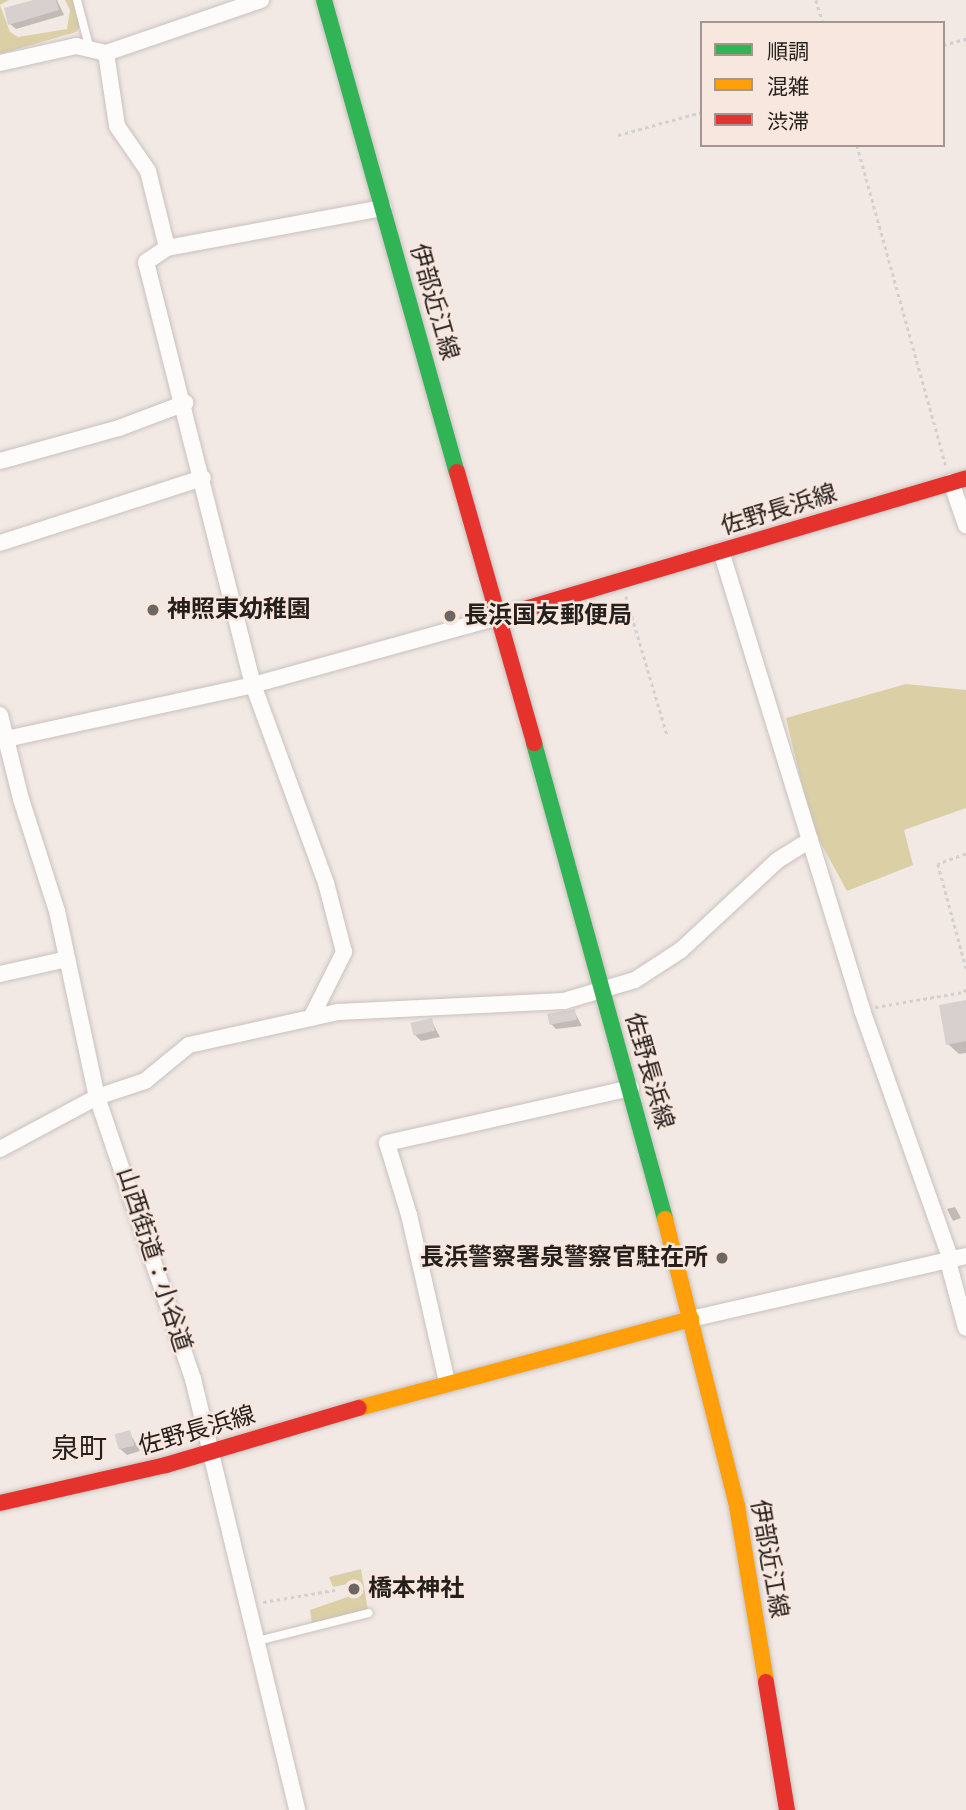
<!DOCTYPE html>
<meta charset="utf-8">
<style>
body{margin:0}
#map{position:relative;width:966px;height:1810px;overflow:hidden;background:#f2e9e5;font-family:"Work Sans","Noto Sans JP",sans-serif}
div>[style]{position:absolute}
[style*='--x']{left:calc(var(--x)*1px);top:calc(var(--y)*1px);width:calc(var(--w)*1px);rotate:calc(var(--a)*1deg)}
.forest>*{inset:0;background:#dbd0a5}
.shadow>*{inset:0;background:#0003}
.building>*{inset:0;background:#d8d0ce;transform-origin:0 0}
.path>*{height:2.5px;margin-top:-1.25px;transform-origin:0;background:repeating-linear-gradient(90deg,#d3d1d0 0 3.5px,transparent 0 7px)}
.roads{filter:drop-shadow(0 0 2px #c8c1be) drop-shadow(0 0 2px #c8c1be)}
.lane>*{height:8px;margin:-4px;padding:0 4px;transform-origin:4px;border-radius:4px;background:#fdfcfb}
.street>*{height:16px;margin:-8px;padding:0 8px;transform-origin:8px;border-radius:8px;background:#fdfcfb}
.fast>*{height:16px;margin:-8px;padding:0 8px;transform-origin:8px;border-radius:8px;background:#30b455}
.slow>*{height:16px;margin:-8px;padding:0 8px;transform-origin:8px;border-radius:8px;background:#ff9f0a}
.jam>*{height:16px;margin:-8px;padding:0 8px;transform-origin:8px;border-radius:8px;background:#e5322d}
.dots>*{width:19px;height:19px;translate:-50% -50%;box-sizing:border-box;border:4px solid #f8e7df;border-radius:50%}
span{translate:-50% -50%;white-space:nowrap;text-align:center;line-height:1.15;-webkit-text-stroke:5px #f8e7df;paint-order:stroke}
.street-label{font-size:24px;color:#26201d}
.poi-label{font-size:24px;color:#26201d;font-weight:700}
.left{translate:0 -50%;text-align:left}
.right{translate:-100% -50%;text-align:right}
.quarter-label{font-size:28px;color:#26201d}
.legend{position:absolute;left:700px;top:21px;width:245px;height:126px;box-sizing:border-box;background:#f8e7df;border:2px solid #a49791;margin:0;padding:9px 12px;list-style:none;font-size:21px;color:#26201d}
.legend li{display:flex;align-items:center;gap:14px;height:35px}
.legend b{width:35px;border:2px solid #a49791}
</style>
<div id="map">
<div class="forest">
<div style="clip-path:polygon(0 0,9px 0,0 5px,10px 32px,18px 37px,67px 29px,70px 10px,65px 0,75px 0,81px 25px,76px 32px,0 54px)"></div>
<div style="clip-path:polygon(906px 684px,966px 690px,966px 808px,904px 830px,913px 865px,847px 891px,812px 827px,786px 718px)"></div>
<div style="clip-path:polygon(361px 1569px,368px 1610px,312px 1624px,310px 1610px,359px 1593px,357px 1582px,333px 1587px,329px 1577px)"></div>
</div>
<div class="shadow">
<div style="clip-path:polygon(43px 0,57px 0,64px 15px,16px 29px,10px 24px)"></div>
<div style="clip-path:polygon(966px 1002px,966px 1053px,959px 1054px,948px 1044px)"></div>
<div style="clip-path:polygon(574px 1011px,582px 1026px,556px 1029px,550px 1023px)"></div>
<div style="clip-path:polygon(431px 1020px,440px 1037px,421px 1041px,415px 1035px)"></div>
<div style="clip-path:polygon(955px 1207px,961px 1218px,953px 1221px,947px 1209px)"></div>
<div style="clip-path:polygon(129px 1432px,140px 1451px,127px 1455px,120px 1449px)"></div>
</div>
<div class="building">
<div style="clip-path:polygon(33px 0,56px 0,59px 10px,8px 25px,4px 8px)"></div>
<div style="clip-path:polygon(966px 1000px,966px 1041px,946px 1045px,939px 1005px)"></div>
<div style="left:575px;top:1009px;width:11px;height:28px;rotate:80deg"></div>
<div style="left:432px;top:1018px;width:13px;height:22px;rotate:77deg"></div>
<div style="left:130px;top:1430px;width:16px;height:16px;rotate:75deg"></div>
</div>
<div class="path">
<div style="--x:816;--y:0;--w:24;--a:73"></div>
<div style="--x:943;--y:45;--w:24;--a:-15"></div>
<div style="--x:618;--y:135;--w:87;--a:-15.3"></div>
<div style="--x:857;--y:145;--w:332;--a:74.5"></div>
<div style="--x:626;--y:596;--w:144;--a:73.5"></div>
<div style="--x:966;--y:854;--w:30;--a:160"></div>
<div style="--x:938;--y:864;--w:108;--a:74.9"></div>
<div style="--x:875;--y:1007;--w:90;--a:-9.6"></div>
<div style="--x:964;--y:992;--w:4;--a:-63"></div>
<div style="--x:263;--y:1602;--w:73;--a:-9.5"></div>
</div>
<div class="roads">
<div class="lane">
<div style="--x:77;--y:0;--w:52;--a:75.4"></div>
<div style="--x:258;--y:1641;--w:114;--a:-14.2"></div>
</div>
<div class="street">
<div style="--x:106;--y:53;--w:74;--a:81.4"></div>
<div style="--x:117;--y:126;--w:55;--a:55.4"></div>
<div style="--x:148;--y:171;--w:79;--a:76.1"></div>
<div style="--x:0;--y:63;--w:78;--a:-12.6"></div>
<div style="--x:76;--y:46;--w:31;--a:13"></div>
<div style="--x:106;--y:53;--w:164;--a:-18.9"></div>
<div style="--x:0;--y:461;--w:123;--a:-15.5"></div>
<div style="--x:119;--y:428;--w:71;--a:-20.7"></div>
<div style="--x:951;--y:482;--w:46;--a:70.8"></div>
<div style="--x:0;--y:543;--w:213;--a:-17.8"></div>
<div style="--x:721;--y:551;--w:480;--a:72.9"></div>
<div style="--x:862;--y:1010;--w:265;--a:70.4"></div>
<div style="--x:0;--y:715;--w:87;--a:76"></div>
<div style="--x:21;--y:799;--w:118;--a:72.2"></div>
<div style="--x:57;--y:911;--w:190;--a:77.9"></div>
<div style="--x:97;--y:1097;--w:298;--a:71.2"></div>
<div style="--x:193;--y:1379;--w:443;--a:76.4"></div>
<div style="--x:6;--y:739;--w:253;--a:-12.3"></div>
<div style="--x:253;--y:685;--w:254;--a:-15.5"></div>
<div style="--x:0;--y:974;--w:69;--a:-12.6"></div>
<div style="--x:312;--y:1016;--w:72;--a:-63.4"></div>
<div style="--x:344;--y:952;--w:71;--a:-104.6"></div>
<div style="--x:326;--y:883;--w:211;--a:-110.2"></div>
<div style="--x:253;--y:685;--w:436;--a:-104.2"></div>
<div style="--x:146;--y:262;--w:25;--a:-34"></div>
<div style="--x:167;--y:248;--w:220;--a:-10.5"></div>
<div style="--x:0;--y:1149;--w:110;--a:-28.2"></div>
<div style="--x:97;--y:1097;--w:51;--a:-18.4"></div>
<div style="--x:145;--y:1081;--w:57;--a:-39.3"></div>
<div style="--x:189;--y:1045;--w:153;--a:-12.5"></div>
<div style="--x:338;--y:1012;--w:226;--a:-2.8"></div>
<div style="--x:564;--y:1001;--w:74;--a:-16.5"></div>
<div style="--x:635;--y:980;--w:55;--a:-33.1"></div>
<div style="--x:681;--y:950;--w:132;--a:-42.9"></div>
<div style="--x:778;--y:860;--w:38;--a:-32"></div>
<div style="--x:948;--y:1261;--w:69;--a:75"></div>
<div style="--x:691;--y:1319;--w:282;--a:-12.9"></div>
<div style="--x:447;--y:1382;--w:171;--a:-102.8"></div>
<div style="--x:409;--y:1215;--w:75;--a:-107"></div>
<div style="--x:387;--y:1143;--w:250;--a:-12.7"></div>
</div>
<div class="fast">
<div style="--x:324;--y:0;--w:490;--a:74.3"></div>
<div style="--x:534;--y:743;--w:494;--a:74.6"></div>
</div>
<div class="slow">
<div style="--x:665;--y:1219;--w:296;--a:75.9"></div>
<div style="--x:737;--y:1506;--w:178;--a:80.6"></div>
<div style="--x:359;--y:1408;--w:344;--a:-15"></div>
</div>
<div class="jam">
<div style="--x:457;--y:472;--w:282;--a:74.1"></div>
<div style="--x:498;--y:617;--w:488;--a:-16.5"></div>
<div style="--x:0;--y:1503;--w:170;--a:-12.9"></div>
<div style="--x:166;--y:1465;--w:201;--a:-16.5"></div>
<div style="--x:766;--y:1682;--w:130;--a:80.7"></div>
</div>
</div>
<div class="dots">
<div style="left:153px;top:610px;background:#6d6663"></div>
<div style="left:450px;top:616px;background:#6d6663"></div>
<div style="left:722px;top:1258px;background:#6d6663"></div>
<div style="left:354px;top:1589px;background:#6d6663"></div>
</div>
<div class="street-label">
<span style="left:434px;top:302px;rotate:74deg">伊部近江線</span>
<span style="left:779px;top:510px;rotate:-17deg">佐野長浜線</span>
<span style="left:649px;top:1071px;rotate:74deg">佐野長浜線</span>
<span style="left:154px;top:1260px;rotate:72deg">山西街道：小谷道</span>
<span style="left:197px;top:1431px;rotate:-16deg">佐野長浜線</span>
<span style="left:769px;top:1559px;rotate:80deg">伊部近江線</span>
</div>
<div class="poi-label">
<span class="left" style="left:167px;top:610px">神照東幼稚園</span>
<span class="left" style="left:464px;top:616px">長浜国友郵便局</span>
<span class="right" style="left:708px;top:1258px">長浜警察署泉警察官駐在所</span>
<span class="left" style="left:368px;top:1589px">橋本神社</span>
</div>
<div class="quarter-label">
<span style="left:79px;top:1449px">泉町</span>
</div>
<ul class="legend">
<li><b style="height:9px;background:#30b455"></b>順調</li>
<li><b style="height:9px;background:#ff9f0a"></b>混雑</li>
<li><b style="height:9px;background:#e5322d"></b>渋滞</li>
</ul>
</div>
